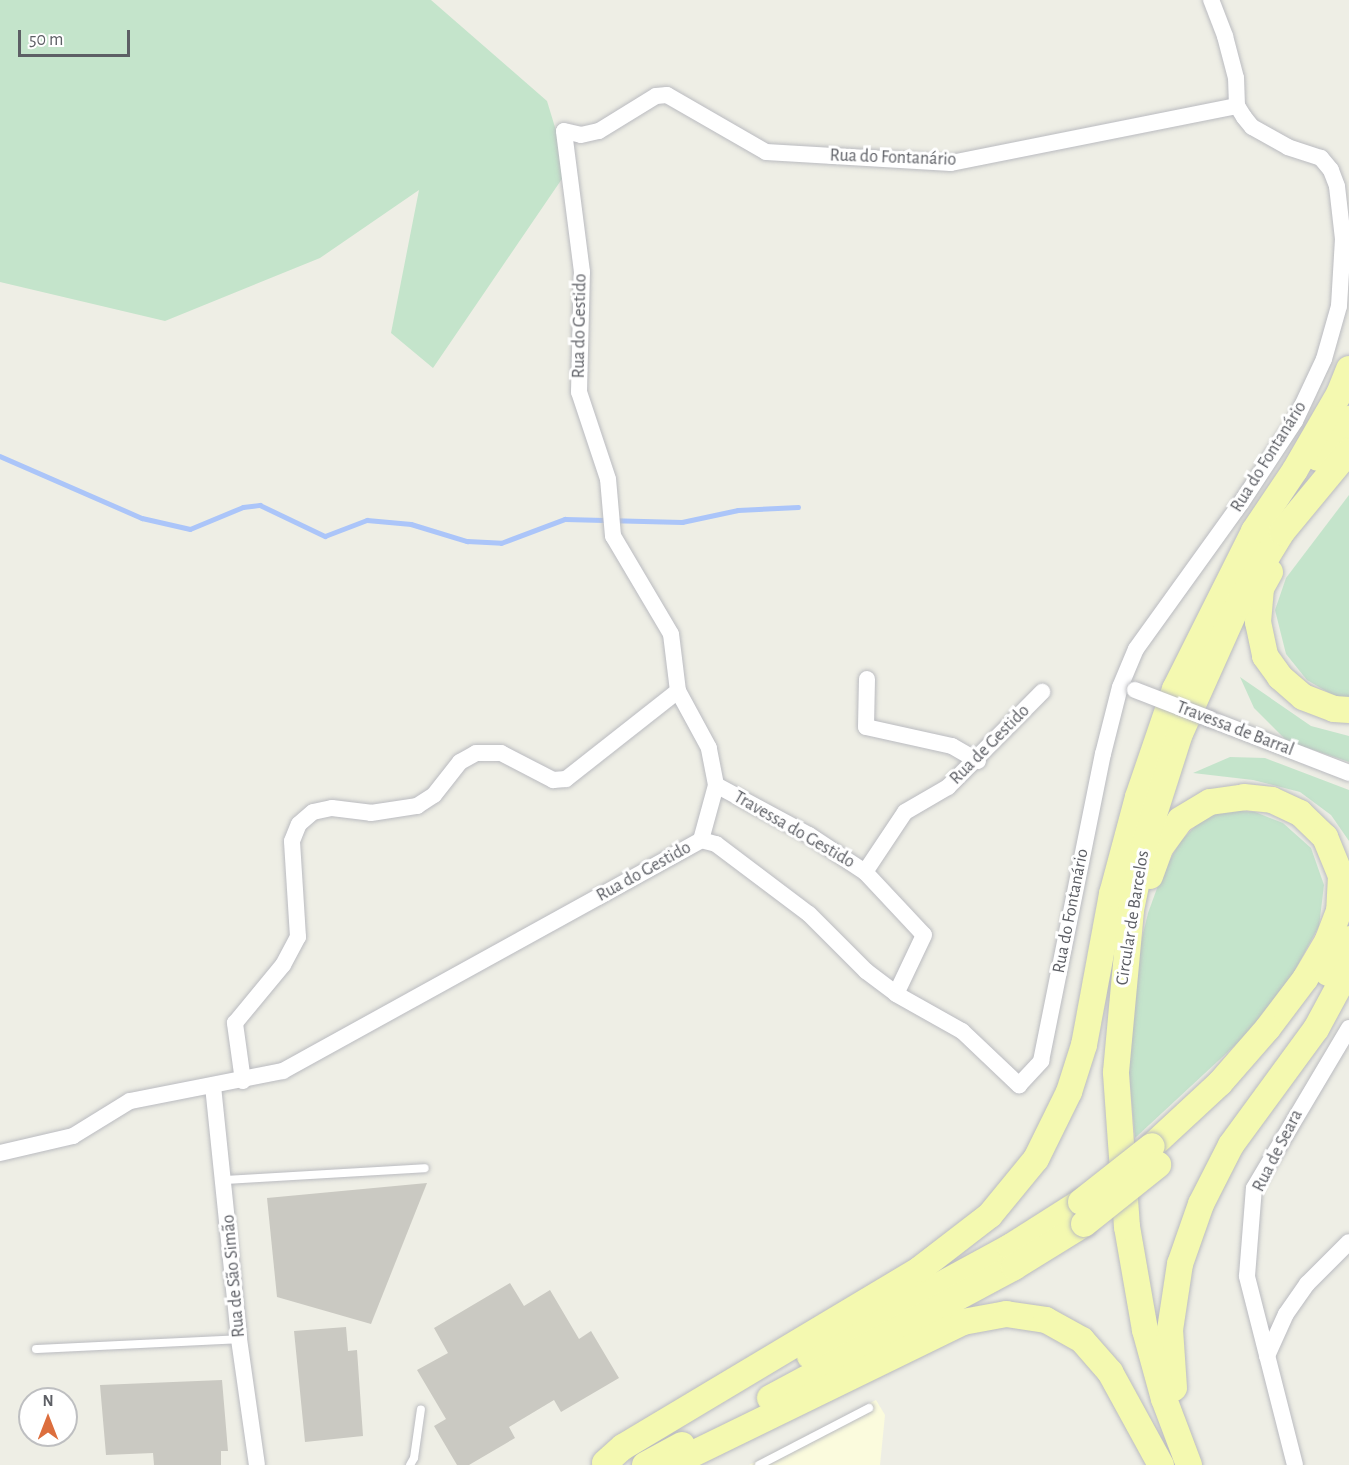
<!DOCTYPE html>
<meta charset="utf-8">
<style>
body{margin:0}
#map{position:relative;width:1349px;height:1465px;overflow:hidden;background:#eeeee5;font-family:"Alegreya Sans",sans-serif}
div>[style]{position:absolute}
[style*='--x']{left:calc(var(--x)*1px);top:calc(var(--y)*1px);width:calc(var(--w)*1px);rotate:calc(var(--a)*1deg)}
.commercial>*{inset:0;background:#fbfbdd}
.green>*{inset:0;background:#c4e4cb}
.stream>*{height:4.5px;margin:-2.25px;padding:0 2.25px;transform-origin:2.25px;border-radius:2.25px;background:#abc5f9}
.building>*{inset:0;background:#cac9c2}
.roads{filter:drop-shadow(0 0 2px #babbc0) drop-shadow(0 0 2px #babbc0)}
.service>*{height:8px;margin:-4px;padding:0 4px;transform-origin:4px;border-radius:4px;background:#fff}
.minor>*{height:16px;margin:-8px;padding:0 8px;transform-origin:8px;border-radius:8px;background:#fff}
.primary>*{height:26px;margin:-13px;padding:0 13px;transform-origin:13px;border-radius:13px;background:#f4f9b0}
.bridges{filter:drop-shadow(0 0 2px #babbc0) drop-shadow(0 0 2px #babbc0)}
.minor-bridge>*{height:16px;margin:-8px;padding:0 8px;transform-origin:8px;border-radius:8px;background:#fff}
.primary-bridge>*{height:26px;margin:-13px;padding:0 13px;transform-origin:13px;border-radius:13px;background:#f4f9b0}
span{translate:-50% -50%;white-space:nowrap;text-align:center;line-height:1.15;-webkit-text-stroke:6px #fff;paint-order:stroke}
.street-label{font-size:18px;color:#5d5f65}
.north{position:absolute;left:18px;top:1387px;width:60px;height:60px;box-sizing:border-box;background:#fff;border:2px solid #bebfc1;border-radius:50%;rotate:0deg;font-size:16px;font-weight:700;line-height:24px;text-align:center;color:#5d5f65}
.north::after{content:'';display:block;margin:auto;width:21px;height:27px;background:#dc6e3d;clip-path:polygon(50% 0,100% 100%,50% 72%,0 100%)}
.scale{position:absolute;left:18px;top:30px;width:112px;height:27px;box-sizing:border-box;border:3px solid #5d5f65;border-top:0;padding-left:8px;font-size:18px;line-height:21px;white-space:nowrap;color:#5d5f65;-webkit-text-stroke:4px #fff;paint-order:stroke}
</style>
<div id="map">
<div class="commercial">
<div style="clip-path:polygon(876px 1400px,885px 1415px,880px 1465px,749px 1465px)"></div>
</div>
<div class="green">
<div style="clip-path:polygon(0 0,431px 0,547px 101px,568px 170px,433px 368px,391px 333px,419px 190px,320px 258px,165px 321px,0 282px)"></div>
<div style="clip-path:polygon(1349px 495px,1349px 698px,1336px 697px,1307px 680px,1286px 654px,1275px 610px,1286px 578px)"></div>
<div style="clip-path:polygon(1240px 677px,1311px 726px,1349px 736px,1349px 762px,1287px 741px,1254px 708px)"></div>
<div style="clip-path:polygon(1230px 757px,1265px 758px,1349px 790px,1349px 841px,1331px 815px,1300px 792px,1253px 780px,1193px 773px)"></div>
<div style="clip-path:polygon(1226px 810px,1255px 812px,1283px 823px,1311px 848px,1324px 885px,1319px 926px,1293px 974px,1245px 1036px,1135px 1138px,1127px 1052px,1137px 959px,1148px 913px,1163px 872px,1180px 842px,1203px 818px)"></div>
</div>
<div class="stream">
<div style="--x:0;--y:456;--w:155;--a:23.6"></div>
<div style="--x:142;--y:518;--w:49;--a:12.9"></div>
<div style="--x:190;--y:529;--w:57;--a:-22.5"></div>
<div style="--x:243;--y:507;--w:17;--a:-7"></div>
<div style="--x:260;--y:505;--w:72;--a:25.5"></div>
<div style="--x:325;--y:536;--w:45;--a:-20.9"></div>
<div style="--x:367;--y:520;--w:44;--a:5.2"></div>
<div style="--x:411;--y:524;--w:59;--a:16.9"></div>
<div style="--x:467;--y:541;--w:34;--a:3"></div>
<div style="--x:501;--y:543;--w:68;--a:-20.6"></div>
<div style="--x:565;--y:519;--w:117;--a:1.5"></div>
<div style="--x:682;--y:522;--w:57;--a:-12.1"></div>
<div style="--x:738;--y:510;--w:60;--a:-2.9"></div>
</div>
<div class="building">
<div style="clip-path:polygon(427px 1183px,371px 1324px,277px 1297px,267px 1198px)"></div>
<div style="clip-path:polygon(510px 1283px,524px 1306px,550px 1290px,579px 1339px,591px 1331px,619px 1378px,561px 1412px,554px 1400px,509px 1427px,515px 1438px,469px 1465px,457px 1465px,434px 1426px,446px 1419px,417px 1370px,448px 1353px,434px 1328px)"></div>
<div style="clip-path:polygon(346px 1327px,348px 1351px,357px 1350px,363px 1436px,305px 1442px,294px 1331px)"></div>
<div style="clip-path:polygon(222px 1380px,228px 1451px,221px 1451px,221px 1465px,154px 1465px,153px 1453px,106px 1455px,100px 1385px)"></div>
</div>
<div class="roads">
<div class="service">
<div style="--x:225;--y:1180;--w:200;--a:-3.4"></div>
<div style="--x:36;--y:1349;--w:203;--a:-2.8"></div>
<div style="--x:410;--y:1465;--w:8;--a:-60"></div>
<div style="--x:414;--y:1458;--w:49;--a:-81.9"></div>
<div style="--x:759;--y:1465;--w:124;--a:-27.4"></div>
</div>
<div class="minor">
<div style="--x:867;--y:679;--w:48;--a:91.2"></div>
<div style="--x:866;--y:727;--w:88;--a:12.5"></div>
<div style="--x:952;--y:746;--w:30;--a:30"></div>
<div style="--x:1210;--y:719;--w:149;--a:21.2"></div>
<div style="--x:716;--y:785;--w:106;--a:28.3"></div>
<div style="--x:809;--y:835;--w:67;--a:33.5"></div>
<div style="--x:865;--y:872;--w:86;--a:46.9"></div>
<div style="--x:924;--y:935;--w:65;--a:115.4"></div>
<div style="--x:701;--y:840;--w:16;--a:15"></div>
<div style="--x:716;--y:844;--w:116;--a:37"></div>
<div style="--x:809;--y:914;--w:81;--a:45"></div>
<div style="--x:866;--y:971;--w:38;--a:37"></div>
<div style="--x:896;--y:994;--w:76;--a:29.3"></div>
<div style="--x:962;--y:1031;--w:79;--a:43.5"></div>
<div style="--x:1019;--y:1085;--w:33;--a:-47"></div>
<div style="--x:1041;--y:1061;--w:313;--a:-78.6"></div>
<div style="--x:1103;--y:754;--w:69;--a:-75.8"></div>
<div style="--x:1120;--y:687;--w:41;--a:-67.2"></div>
<div style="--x:1136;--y:649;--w:180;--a:-54.3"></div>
<div style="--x:1241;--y:503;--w:98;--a:-56.6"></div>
<div style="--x:1295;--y:421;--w:68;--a:-64.9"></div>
<div style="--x:1324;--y:359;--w:55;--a:-74.2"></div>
<div style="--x:1339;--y:306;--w:67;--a:-86.6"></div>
<div style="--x:1343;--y:239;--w:53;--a:-96.5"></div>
<div style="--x:1337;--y:186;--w:17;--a:-111"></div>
<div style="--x:1331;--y:170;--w:16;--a:-130"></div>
<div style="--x:1321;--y:158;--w:35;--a:-162"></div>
<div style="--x:1288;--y:147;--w:41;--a:-150.9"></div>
<div style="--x:1252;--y:127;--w:13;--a:-129"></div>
<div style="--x:1244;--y:117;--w:13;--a:-122"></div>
<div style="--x:1237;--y:106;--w:28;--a:-92"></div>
<div style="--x:1236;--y:78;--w:43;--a:-104.7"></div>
<div style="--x:1225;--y:36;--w:39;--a:-111"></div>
<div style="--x:865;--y:872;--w:72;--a:-56.3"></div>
<div style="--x:905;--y:812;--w:50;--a:-30.2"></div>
<div style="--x:948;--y:787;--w:134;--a:-45.3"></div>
<div style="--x:243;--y:1081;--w:59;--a:-97.9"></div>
<div style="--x:235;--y:1023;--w:75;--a:-50.4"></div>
<div style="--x:283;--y:965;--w:32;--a:-62"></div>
<div style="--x:298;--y:937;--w:96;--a:-93.6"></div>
<div style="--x:292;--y:841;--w:18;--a:-68"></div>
<div style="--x:299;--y:824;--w:18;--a:-41"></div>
<div style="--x:313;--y:812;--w:19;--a:-12"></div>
<div style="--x:332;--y:808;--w:39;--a:7"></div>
<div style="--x:371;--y:813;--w:47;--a:-8.7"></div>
<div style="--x:417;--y:806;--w:20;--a:-33"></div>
<div style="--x:434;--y:795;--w:42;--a:-51.8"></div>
<div style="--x:460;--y:762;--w:18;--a:-29"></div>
<div style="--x:476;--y:753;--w:25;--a:0"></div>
<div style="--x:501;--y:753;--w:59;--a:27.4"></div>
<div style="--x:553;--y:780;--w:13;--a:-4"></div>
<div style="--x:566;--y:779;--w:142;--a:-38.2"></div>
<div style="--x:213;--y:1086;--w:254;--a:84.1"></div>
<div style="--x:239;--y:1339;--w:127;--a:81.9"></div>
<div style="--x:0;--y:1153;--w:75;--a:-13.1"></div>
<div style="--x:73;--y:1136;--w:67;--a:-31.6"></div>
<div style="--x:130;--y:1101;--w:156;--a:-11.1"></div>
<div style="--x:283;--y:1071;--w:478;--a:-28.9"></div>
<div style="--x:701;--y:840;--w:57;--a:-74.7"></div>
<div style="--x:716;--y:785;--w:38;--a:-101"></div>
<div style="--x:709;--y:748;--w:65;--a:-118.5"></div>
<div style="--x:678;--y:691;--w:57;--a:-97"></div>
<div style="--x:671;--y:634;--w:114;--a:-120.6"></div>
<div style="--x:613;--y:536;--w:57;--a:-95"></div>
<div style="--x:608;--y:479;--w:92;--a:-108.4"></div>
<div style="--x:579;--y:392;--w:120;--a:-88.6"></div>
<div style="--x:582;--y:272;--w:142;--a:-97.3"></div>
<div style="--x:564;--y:131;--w:17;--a:13"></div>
<div style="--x:581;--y:135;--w:18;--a:-13"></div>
<div style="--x:599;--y:131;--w:67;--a:-31.6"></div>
<div style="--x:656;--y:96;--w:11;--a:-5"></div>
<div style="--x:667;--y:95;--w:114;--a:29.9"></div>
<div style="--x:766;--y:152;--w:185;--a:3.4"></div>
<div style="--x:951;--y:163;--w:292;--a:-11.3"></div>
<div style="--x:1267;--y:1356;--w:46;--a:-65.7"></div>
<div style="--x:1286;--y:1314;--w:37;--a:-55"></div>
<div style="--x:1307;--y:1284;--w:59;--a:-45"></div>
<div style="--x:1295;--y:1465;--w:195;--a:-104.3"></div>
<div style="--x:1247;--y:1276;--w:88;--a:-85.5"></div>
<div style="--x:1254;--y:1188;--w:186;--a:-59.3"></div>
</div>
<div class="primary">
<div style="--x:1318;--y:458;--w:50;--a:-51.5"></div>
<div style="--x:1270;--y:572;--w:18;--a:119"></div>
<div style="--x:1261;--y:588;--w:34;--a:95"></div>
<div style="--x:1258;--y:622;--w:35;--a:78"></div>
<div style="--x:1265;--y:656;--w:26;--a:54"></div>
<div style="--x:1280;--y:677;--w:30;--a:41"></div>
<div style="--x:1303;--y:697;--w:33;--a:21"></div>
<div style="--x:1334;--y:709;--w:15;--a:4"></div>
<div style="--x:1150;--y:876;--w:30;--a:-70"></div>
<div style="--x:1160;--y:848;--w:34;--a:-54"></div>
<div style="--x:1180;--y:820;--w:35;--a:-31"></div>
<div style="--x:1210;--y:802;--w:34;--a:-8"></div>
<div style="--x:1244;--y:797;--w:28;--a:6"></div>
<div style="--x:1272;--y:800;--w:31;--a:25"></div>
<div style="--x:1300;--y:813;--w:35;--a:44"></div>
<div style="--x:1325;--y:837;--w:42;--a:67.7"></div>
<div style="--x:1341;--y:876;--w:35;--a:93"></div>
<div style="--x:1339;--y:911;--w:31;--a:111"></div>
<div style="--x:1328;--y:940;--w:45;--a:120.5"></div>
<div style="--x:1305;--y:979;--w:61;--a:127.1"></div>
<div style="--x:1268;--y:1028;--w:73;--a:131.1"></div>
<div style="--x:1220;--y:1083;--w:93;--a:137.2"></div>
<div style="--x:1328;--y:973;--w:40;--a:-58"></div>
<div style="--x:810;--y:1356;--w:228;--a:-28.6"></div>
<div style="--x:1010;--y:1247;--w:84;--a:-32.4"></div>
<div style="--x:1174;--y:1388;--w:58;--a:-93.9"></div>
<div style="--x:1170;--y:1330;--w:67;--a:-81.4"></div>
<div style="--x:1180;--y:1264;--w:64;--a:-70.7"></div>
<div style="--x:1201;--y:1204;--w:66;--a:-63"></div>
<div style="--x:1231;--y:1145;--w:144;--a:-53.8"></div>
<div style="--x:1316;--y:1029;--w:69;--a:-61.6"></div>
<div style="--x:770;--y:1398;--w:277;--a:-28.2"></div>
<div style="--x:1014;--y:1267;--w:82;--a:-31.6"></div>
<div style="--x:605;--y:1463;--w:24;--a:-42"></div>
<div style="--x:623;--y:1447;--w:346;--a:-30.9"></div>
<div style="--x:920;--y:1269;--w:88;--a:-37.6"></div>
<div style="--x:990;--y:1215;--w:72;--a:-50.6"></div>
<div style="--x:1036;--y:1159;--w:75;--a:-63.8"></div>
<div style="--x:1069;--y:1092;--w:49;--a:-72.3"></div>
<div style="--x:1084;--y:1045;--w:154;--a:-79.5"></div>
<div style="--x:1112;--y:894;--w:100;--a:-75"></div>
<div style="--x:1138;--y:797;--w:114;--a:-71.1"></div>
<div style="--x:1175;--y:689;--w:177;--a:-63.4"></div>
<div style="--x:1254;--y:531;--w:73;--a:-56.1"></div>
<div style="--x:1295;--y:470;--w:88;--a:-59.9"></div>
<div style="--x:1339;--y:394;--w:27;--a:-68"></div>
<div style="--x:645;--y:1465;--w:42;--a:-28.4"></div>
<div style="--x:670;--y:1465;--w:326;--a:-26"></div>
<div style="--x:963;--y:1322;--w:44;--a:-10.5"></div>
<div style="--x:1006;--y:1314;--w:40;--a:8.5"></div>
<div style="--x:1046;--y:1320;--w:41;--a:29.1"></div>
<div style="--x:1082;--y:1340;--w:43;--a:48.8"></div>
<div style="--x:1110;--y:1372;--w:106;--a:61.3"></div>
<div style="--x:1189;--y:1465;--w:71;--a:-110.7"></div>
<div style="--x:1164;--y:1399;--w:72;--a:-105.4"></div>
<div style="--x:1145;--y:1330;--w:105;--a:-99.9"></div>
<div style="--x:1127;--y:1227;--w:155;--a:-94.1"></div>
<div style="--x:1116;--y:1072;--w:163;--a:-84.7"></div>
<div style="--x:1131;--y:910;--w:65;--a:-78.5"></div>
<div style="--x:1144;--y:846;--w:115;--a:-72.3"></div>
<div style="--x:1179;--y:736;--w:145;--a:-65.9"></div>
<div style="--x:1238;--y:604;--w:84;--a:-58.6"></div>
<div style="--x:1282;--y:532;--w:105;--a:-50.4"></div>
</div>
</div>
<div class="bridges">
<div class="minor-bridge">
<div style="--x:1135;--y:690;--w:80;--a:21.1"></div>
</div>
<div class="primary-bridge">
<div style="--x:1081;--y:1202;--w:90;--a:-38.3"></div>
<div style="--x:1084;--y:1224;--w:95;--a:-38.6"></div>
</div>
</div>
<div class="street-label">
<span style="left:893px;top:158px;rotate:2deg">Rua do Fontanário</span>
<span style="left:580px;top:326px;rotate:-89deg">Rua do Gestido</span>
<span style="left:1269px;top:457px;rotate:-58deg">Rua do Fontanário</span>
<span style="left:1235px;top:729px;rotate:21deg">Travessa de Barral</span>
<span style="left:990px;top:745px;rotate:-45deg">Rua de Gestido</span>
<span style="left:794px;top:830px;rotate:30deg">Travessa do Gestido</span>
<span style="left:644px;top:872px;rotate:-29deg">Rua do Gestido</span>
<span style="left:1071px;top:911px;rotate:-79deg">Rua do Fontanário</span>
<span style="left:1133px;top:918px;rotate:-81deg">Circular de Barcelos</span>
<span style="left:1278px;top:1151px;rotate:-63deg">Rua de Seara</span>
<span style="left:234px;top:1276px;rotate:-95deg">Rua de São Simão</span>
</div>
<div class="north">N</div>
<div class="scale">50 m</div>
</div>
